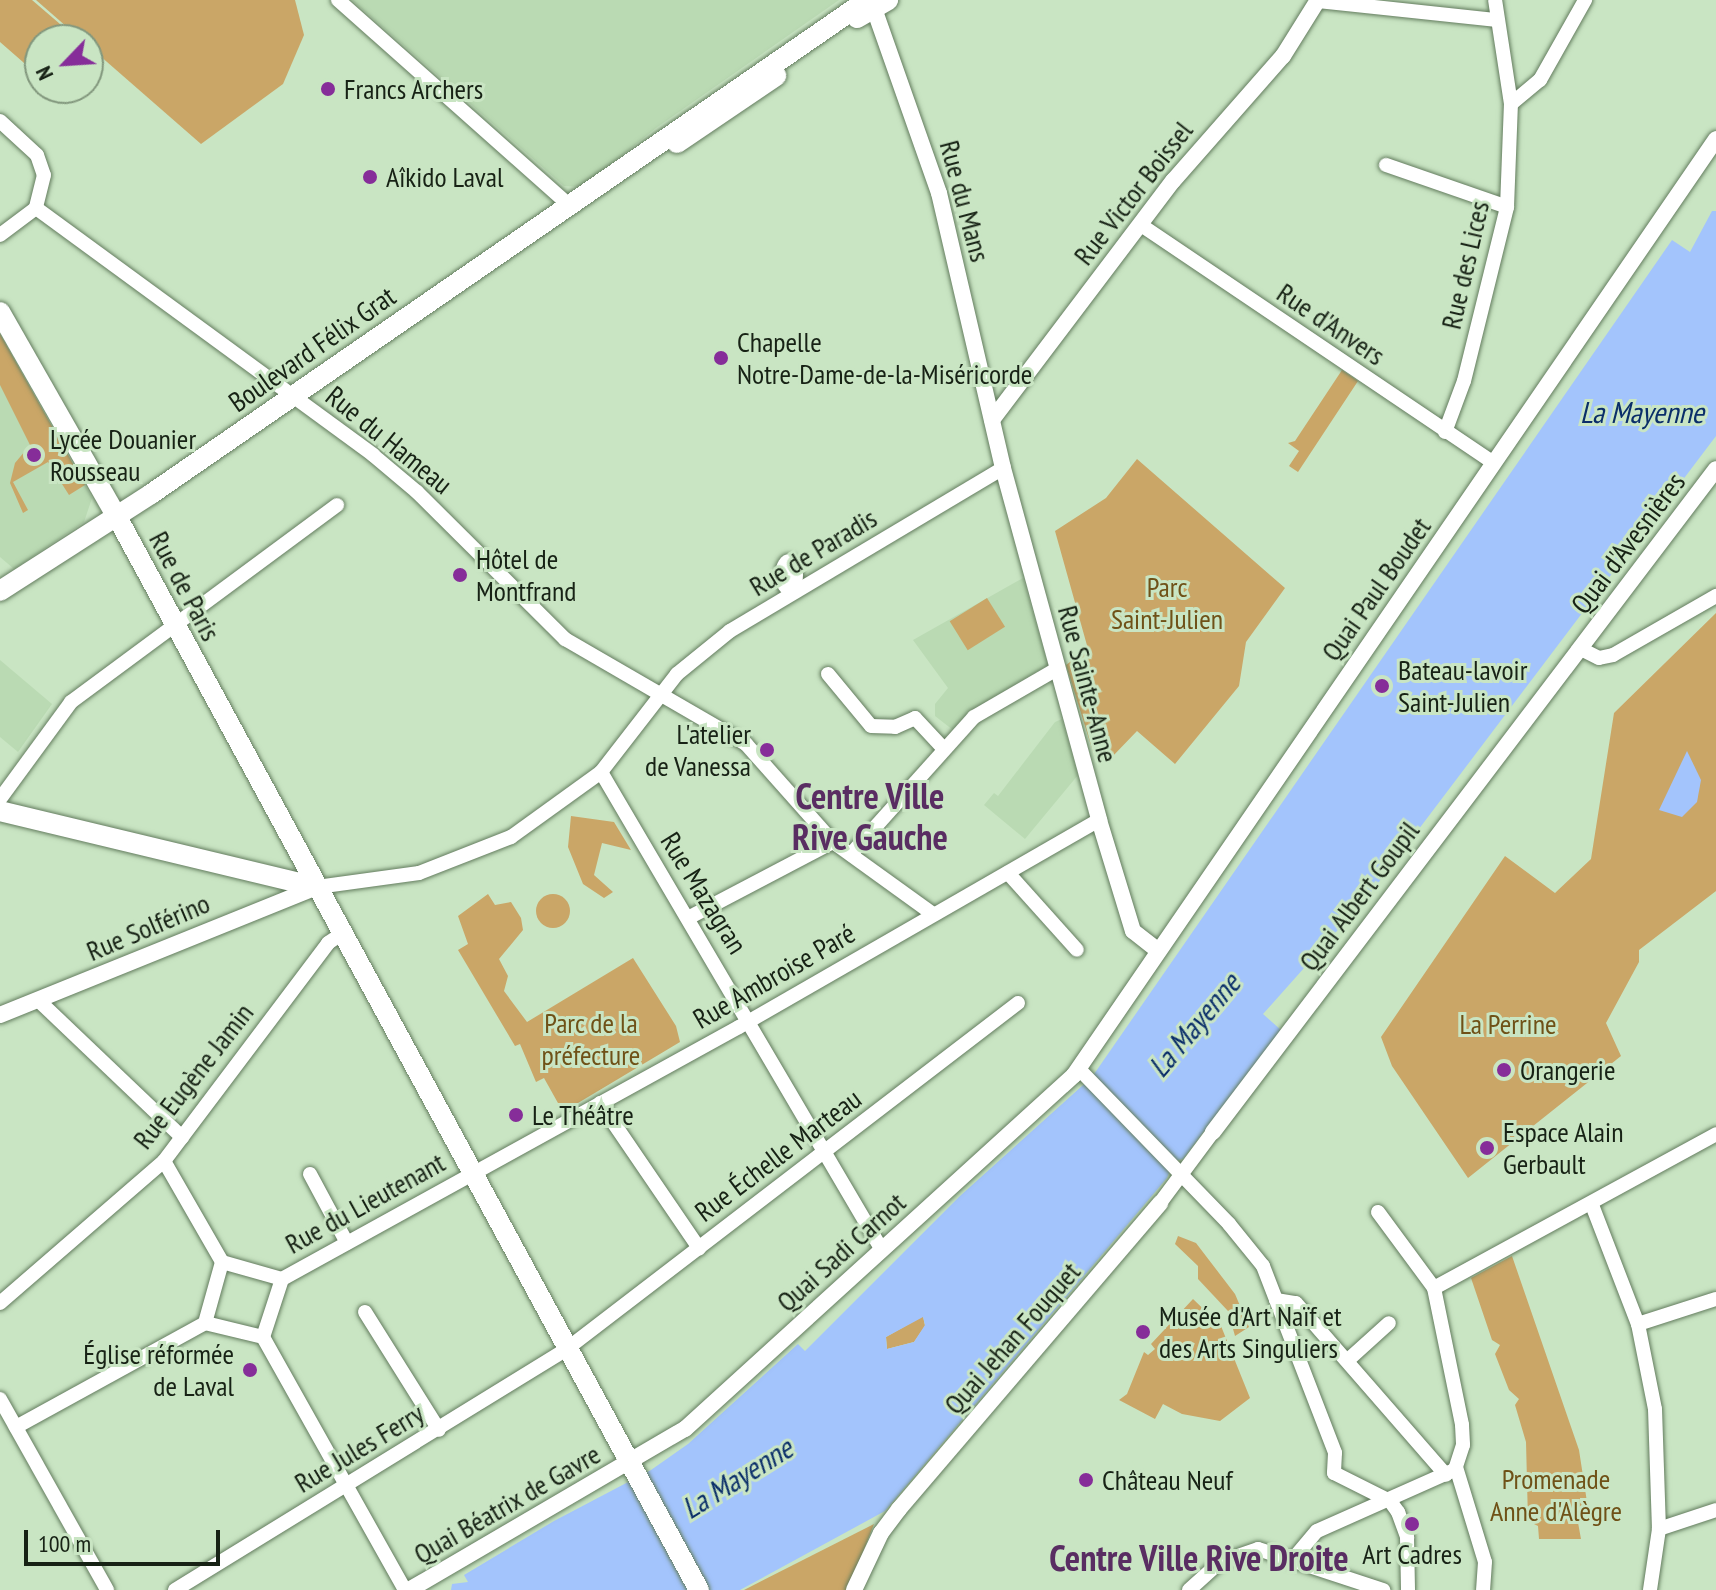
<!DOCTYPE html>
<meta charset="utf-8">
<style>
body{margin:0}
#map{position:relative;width:1716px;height:1590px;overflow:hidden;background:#c9e5c3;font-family:"PT Sans Narrow",sans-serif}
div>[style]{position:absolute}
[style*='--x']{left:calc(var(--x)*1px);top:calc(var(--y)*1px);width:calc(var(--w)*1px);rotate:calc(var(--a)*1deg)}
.built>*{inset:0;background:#badab3}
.green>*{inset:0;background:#caa667;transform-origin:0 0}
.round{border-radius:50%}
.water>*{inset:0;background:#a3c4fc}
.roads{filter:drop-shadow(0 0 2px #637c5e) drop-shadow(0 0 2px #637c5e)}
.minor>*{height:14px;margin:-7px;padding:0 7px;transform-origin:7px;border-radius:7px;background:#fff}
.minor>.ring{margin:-7px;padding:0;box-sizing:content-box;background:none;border:14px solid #fff;border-radius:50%}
.tertiary>*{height:16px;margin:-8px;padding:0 8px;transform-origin:8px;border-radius:8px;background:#fff}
.secondary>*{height:20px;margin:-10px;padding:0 10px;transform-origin:10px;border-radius:10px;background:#fff}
.dots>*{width:22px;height:22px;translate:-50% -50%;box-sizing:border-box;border:4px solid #c9e5c3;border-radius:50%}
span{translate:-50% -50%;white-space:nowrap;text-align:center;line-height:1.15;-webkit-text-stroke:6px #c9e5c3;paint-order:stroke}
.poi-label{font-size:28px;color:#172215}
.left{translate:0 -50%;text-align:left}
.right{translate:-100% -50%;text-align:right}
.street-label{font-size:28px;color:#172215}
.park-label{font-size:28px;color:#6f5117}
.water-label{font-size:30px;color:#0a2e69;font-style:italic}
.district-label{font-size:36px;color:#592d62;font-weight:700}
.north{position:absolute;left:24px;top:24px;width:80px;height:80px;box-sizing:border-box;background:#c9e5c3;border:2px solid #82977d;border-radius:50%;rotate:245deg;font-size:22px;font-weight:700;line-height:32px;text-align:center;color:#172215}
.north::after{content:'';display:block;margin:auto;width:28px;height:36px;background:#862d99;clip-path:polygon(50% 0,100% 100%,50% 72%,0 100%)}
.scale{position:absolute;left:24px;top:1530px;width:196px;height:36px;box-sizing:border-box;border:4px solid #172215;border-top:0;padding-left:10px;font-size:24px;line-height:28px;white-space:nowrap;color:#172215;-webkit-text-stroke:6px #c9e5c3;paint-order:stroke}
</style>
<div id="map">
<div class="built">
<div style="clip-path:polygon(352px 0,839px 0,656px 128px,582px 187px,564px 186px)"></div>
<div style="clip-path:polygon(0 334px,92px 498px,84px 522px,14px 569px,0 557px)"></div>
<div style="clip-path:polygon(1023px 578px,1048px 665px,992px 698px,953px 730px,935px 716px,935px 704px,948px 688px,913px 640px)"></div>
<div style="clip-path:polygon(0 660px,52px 704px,18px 752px,0 737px)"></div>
<div style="clip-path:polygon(1062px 719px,1078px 775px,1025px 839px,984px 805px,994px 793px,998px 796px,1055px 722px)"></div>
</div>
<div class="green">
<div style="clip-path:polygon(0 0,32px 0,74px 36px,40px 40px,39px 76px,0 42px)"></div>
<div style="clip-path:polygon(36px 0,295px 0,304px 35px,283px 84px,201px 144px)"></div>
<div style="clip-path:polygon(0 334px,85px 485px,69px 495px,48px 462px,13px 482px,28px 510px,23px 513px,10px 483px,15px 463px,30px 445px,0 385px)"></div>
<div style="clip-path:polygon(1342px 370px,1358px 381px,1298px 472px,1289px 466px,1299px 451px,1288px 443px,1295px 441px)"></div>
<div style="clip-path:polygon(1137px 459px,1285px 588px,1246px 642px,1239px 686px,1175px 764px,1137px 731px,1111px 758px,1094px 755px,1066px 665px,1088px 649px,1055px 531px,1106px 498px)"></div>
<div style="left:987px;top:598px;width:34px;height:44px;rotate:58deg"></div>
<div style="clip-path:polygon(1716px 613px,1716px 891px,1639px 950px,1639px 962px,1606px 1023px,1621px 1056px,1468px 1178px,1392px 1066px,1381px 1037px,1505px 856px,1555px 893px,1591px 859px,1614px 713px)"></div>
<div style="clip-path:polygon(571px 816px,614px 822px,631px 850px,602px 843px,594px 875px,613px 892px,604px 898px,583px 884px,568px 847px)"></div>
<div style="clip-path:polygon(488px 894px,495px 905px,511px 902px,521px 918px,523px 930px,499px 959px,508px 976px,504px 991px,527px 1022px,633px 958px,676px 1026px,680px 1042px,563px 1112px,544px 1078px,536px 1082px,520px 1044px,515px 1046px,458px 950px,468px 944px,458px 916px)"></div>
<div class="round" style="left:536px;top:894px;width:34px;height:34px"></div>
<div style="clip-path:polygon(1178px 1236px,1196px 1243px,1235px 1294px,1249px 1327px,1235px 1336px,1228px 1311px,1198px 1279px,1198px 1266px,1175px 1244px)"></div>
<div style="clip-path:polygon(1512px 1256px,1579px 1450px,1589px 1515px,1577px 1517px,1581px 1539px,1539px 1539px,1538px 1526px,1528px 1521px,1526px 1442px,1515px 1405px,1519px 1399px,1509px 1390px,1495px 1354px,1500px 1345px,1492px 1340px,1471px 1278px)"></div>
<div style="clip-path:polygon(1193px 1299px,1221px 1326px,1250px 1398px,1220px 1421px,1182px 1414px,1163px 1404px,1155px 1419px,1119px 1400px,1127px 1394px,1144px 1352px,1148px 1355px,1155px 1349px,1151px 1344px)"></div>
<div style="clip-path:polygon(923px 1316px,925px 1326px,914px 1342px,887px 1349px,886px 1337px)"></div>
<div style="clip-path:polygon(874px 1524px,848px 1590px,744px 1590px)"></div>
</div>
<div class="water">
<div style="clip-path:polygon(evenodd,1712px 211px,1716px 211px,1716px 436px,1369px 895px,1263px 1014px,1281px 1030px,1183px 1159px,1174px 1161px,1167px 1178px,885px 1511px,740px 1590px,451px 1590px,452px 1584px,468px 1582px,464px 1575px,554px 1521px,651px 1470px,688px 1444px,798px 1344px,805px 1351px,960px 1196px,1092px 1077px,1672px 240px,1690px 252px,1712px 211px,923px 1317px,925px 1325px,914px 1342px,887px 1349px,886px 1337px,923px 1317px)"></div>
<div style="clip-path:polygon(1687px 751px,1701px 780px,1697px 802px,1682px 817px,1659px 810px)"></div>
</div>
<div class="roads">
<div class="minor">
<div style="--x:338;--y:0;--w:312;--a:41.6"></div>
<div style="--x:1318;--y:1;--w:178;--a:6.1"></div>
<div style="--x:1511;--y:104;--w:38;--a:-40"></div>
<div style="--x:1540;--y:80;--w:92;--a:-60.6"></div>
<div style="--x:0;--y:121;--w:50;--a:42.6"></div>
<div style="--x:37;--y:155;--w:21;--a:71"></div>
<div style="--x:44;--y:175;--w:34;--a:104"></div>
<div style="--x:36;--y:208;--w:45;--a:143.1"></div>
<div style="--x:1386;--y:165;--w:128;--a:19.1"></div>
<div style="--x:36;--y:208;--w:418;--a:36.2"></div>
<div style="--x:373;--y:455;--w:57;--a:40.1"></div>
<div style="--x:417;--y:492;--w:209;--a:44.8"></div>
<div style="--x:565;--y:639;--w:209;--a:30.1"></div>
<div style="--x:746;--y:744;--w:131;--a:48.4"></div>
<div style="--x:833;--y:842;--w:123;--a:35.8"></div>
<div style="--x:1141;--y:225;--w:426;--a:34"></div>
<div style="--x:1445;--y:432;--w:54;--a:-69.6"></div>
<div style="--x:1464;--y:381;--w:179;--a:-76.1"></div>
<div style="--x:1507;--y:207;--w:103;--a:-87.8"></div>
<div style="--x:1511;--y:104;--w:105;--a:-98.7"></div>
<div class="ring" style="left:782px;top:561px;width:-4px;height:-4px"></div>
<div style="--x:1581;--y:649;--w:20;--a:27"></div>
<div style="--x:1599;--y:658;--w:14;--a:-12"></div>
<div style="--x:1613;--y:655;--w:119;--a:-29.8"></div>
<div style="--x:828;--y:674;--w:67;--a:50.4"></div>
<div style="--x:871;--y:726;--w:24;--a:2"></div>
<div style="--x:895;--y:727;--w:22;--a:-24"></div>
<div style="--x:915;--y:718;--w:41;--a:47"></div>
<div style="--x:601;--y:772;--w:554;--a:59.55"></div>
<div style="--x:0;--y:799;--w:120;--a:-53.8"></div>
<div style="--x:71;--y:702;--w:331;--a:-36.5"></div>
<div style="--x:851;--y:854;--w:184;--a:-48.1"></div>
<div style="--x:974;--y:717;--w:94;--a:-30.1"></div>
<div style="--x:1008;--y:873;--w:103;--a:48.1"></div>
<div style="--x:317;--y:887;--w:103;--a:-7.8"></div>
<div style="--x:419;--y:873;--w:99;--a:-21.4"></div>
<div style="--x:511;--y:837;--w:111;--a:-35.8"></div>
<div style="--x:601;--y:772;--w:124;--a:-52.2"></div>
<div style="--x:677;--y:674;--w:68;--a:-39.1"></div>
<div style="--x:730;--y:631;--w:318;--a:-30.8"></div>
<div style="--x:688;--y:918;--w:164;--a:-27.7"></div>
<div style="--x:38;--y:1000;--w:199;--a:43.6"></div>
<div style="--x:1079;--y:1069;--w:216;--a:45.9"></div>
<div style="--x:1229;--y:1224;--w:54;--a:51"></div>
<div style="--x:1263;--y:1266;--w:200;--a:68.9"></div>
<div style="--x:1335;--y:1453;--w:20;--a:93"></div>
<div style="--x:1334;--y:1473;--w:63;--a:26.6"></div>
<div style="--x:1390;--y:1501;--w:14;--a:54"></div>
<div style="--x:1398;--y:1512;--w:27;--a:70"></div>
<div style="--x:1407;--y:1537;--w:53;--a:88.9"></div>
<div style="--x:600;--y:1103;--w:176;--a:55.7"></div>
<div style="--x:164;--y:1161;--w:116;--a:60.1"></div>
<div style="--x:310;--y:1174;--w:78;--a:61.8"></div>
<div style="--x:1160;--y:1203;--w:89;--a:-53.3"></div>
<div style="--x:1592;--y:1205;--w:128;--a:68.9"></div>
<div style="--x:1638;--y:1324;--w:87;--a:78.7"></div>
<div style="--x:1655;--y:1409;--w:120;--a:88.1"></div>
<div style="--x:1659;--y:1529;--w:62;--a:98.4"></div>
<div style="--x:1378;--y:1212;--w:94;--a:53.6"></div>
<div style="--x:1434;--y:1288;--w:140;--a:78.4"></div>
<div style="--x:1462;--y:1425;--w:20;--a:87"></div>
<div style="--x:1463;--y:1445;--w:23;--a:108"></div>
<div style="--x:222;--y:1262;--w:62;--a:15.8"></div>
<div style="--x:282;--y:1279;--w:61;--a:108.1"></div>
<div style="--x:263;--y:1337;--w:60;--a:-166.4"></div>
<div style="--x:205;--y:1323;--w:63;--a:-74.4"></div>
<div style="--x:282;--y:1279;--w:522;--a:-28.87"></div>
<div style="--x:739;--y:1027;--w:415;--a:-29.9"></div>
<div style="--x:1434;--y:1288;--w:321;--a:-28.6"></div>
<div style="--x:1276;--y:1300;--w:20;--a:9"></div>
<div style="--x:1296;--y:1303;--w:228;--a:48.9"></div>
<div style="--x:0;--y:1303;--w:217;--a:-40.9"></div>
<div style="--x:164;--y:1161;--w:273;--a:-53"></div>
<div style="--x:328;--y:943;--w:18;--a:-34"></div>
<div style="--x:365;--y:1312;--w:139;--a:57.9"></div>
<div style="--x:1638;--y:1324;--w:82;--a:-17.8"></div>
<div style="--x:263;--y:1337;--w:290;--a:60.7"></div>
<div style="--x:1348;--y:1360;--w:55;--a:-42.1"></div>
<div style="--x:0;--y:1399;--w:219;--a:60.7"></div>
<div style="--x:16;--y:1427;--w:216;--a:-28.8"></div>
<div style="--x:1456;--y:1467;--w:99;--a:73"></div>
<div style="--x:1485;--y:1562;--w:28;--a:94"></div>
<div style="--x:1659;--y:1529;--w:60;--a:-18.4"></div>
<div style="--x:1294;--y:1558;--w:35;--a:-50"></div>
<div style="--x:1317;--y:1531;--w:148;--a:-24"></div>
<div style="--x:175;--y:1590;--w:462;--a:-31.6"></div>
<div style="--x:568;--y:1348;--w:567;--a:-37.48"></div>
<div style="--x:1189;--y:1590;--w:42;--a:-42.1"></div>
<div style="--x:1220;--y:1562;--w:40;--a:-18.9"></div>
<div style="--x:1258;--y:1549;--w:132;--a:18.2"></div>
</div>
<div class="tertiary">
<div style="--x:871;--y:0;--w:205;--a:70.6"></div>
<div style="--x:939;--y:193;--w:282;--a:76.9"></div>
<div style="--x:1003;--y:468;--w:365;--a:74.7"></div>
<div style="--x:1099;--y:820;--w:116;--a:73"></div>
<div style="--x:1133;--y:931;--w:31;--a:38"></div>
<div style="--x:992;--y:420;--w:300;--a:-52.9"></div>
<div style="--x:1173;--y:181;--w:167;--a:-48.7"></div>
<div style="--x:1283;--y:56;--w:66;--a:-58"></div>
<div style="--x:0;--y:1015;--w:342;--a:-22"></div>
<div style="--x:1213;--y:1132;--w:832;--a:-52.81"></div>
<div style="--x:409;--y:1590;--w:320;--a:-30.3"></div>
<div style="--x:685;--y:1429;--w:526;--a:-42.3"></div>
<div style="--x:1074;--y:1075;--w:1135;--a:-55.55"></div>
<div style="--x:854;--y:1590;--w:63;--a:-64.7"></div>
<div style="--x:881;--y:1533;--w:30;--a:-53"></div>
<div style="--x:899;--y:1509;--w:402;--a:-49.5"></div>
</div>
<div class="secondary">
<div style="--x:857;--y:18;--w:36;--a:-30"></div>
<div style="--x:677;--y:143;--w:120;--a:-34.1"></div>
<div style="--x:0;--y:312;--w:234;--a:60.3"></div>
<div style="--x:116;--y:515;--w:1223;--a:61.53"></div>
<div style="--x:0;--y:591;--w:179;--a:-32.7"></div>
<div style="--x:151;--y:494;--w:870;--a:-34.6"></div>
<div style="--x:0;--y:811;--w:326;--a:13.5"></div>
</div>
</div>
<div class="dots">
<div style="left:328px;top:89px;background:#862d99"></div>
<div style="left:370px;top:177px;background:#862d99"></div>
<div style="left:721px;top:358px;background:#862d99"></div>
<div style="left:34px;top:455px;background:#862d99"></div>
<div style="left:460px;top:575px;background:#862d99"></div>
<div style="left:1382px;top:686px;background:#862d99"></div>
<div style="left:767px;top:750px;background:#862d99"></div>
<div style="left:1504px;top:1070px;background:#862d99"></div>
<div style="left:516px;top:1115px;background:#862d99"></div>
<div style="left:1487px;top:1148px;background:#862d99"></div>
<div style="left:1143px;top:1332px;background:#862d99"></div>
<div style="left:250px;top:1370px;background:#862d99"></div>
<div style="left:1086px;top:1480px;background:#862d99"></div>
<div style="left:1412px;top:1524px;background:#862d99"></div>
</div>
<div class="poi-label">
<span class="left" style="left:344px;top:89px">Francs Archers</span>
<span class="left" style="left:386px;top:177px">Aîkido Laval</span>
<span class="left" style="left:737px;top:358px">Chapelle<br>Notre-Dame-de-la-Miséricorde</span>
<span class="left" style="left:50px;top:455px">Lycée Douanier<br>Rousseau</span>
<span class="left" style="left:476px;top:575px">Hôtel de<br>Montfrand</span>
<span class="left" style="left:1398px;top:686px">Bateau-lavoir<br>Saint-Julien</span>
<span class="right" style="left:751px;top:750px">L'atelier<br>de Vanessa</span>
<span class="left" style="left:1520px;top:1070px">Orangerie</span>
<span class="left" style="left:532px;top:1115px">Le Théâtre</span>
<span class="left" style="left:1503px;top:1148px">Espace Alain<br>Gerbault</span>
<span class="left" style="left:1159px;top:1332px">Musée d'Art Naïf et<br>des Arts Singuliers</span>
<span class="right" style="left:234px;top:1370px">Église réformée<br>de Laval</span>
<span class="left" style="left:1102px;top:1480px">Château Neuf</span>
<span style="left:1412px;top:1554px">Art Cadres</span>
</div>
<div class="street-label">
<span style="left:1133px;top:193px;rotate:-52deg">Rue Victor Boissel</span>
<span style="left:965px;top:201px;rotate:75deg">Rue du Mans</span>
<span style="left:1465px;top:265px;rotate:-77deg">Rue des Lices</span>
<span style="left:1331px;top:324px;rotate:34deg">Rue d'Anvers</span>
<span style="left:312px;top:349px;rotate:-35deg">Boulevard Félix Grat</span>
<span style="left:389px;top:440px;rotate:39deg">Rue du Hameau</span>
<span style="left:1628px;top:543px;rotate:-53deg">Quai d'Avesnières</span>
<span style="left:813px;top:552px;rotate:-31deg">Rue de Paradis</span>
<span style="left:185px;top:586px;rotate:62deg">Rue de Paris</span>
<span style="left:1376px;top:589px;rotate:-55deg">Quai Paul Boudet</span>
<span style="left:1088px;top:684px;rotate:75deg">Rue Sainte-Anne</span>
<span style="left:704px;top:893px;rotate:58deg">Rue Mazagran</span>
<span style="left:1359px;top:896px;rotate:-53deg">Quai Albert Goupil</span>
<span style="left:148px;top:927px;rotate:-23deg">Rue Solférino</span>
<span style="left:774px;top:976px;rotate:-30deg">Rue Ambroise Paré</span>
<span style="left:193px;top:1076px;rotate:-52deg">Rue Eugène Jamin</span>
<span style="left:778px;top:1155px;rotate:-37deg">Rue Échelle Marteau</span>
<span style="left:365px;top:1203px;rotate:-29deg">Rue du Lieutenant</span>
<span style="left:841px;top:1252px;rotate:-42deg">Quai Sadi Carnot</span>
<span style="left:1012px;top:1338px;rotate:-49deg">Quai Jehan Fouquet</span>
<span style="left:359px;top:1448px;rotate:-31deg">Rue Jules Ferry</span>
<span style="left:507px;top:1504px;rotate:-30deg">Quai Béatrix de Gavre</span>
</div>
<div class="park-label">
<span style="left:1167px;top:603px">Parc<br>Saint-Julien</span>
<span style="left:591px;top:1039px">Parc de la<br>préfecture</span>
<span style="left:1508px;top:1024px">La Perrine</span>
<span style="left:1556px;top:1495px">Promenade<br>Anne d'Alègre</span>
</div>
<div class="water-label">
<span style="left:1642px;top:412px">La Mayenne</span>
<span style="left:1194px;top:1025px;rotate:-50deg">La Mayenne</span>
<span style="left:737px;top:1478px;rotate:-32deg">La Mayenne</span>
</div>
<div class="district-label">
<span style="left:870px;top:816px">Centre Ville<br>Rive Gauche</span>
<span style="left:1199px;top:1558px">Centre Ville Rive Droite</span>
</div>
<div class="north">N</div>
<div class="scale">100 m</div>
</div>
